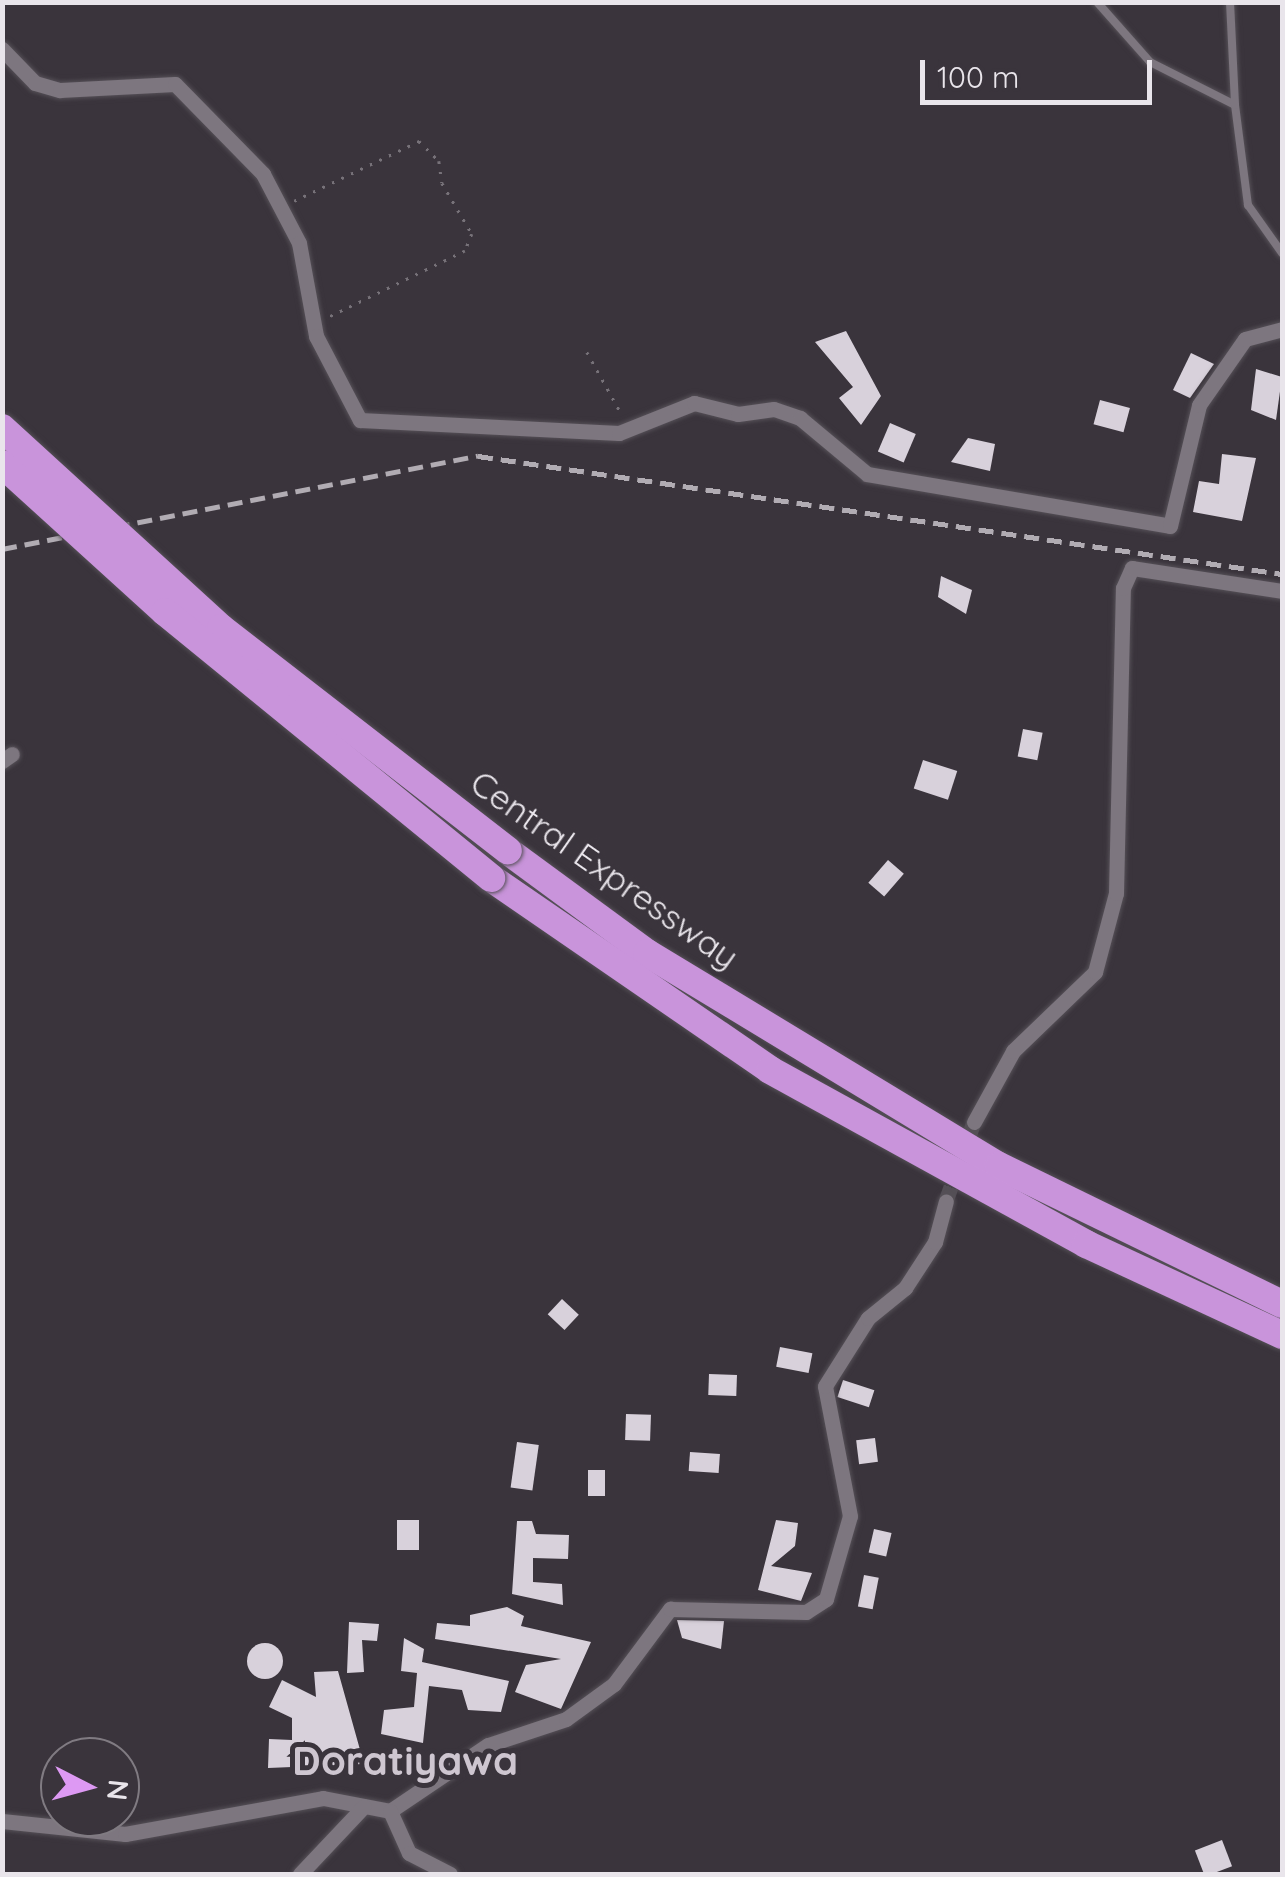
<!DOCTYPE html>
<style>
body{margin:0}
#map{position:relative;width:1285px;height:1877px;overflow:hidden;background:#3a343c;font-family:Quicksand,sans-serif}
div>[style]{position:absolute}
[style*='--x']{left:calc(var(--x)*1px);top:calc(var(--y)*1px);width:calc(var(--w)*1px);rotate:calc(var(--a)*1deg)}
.building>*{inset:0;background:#d8d1db;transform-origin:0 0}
.round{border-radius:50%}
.street-tunnel>*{height:15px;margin-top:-7.5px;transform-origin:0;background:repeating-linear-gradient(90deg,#544f56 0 15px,transparent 0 23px)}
.path>*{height:2.5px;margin-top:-1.25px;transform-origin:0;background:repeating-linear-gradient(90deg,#777279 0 2.5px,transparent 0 10.5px)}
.roads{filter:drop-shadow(0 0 2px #555057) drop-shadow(0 0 2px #555057)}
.lane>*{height:8px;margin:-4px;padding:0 4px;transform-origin:4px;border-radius:4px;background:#7d767f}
.street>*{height:15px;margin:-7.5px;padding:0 7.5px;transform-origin:7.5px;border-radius:7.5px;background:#7d767f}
.highway>*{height:28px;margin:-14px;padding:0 14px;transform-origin:14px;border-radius:14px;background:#c994db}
.rail>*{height:5px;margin-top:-2.5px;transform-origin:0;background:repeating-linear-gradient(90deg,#b1acb3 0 15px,transparent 0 23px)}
.bridges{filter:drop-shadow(0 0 2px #555057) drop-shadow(0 0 2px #555057)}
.highway-bridge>*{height:28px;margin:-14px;padding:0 14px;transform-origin:14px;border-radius:14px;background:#c994db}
span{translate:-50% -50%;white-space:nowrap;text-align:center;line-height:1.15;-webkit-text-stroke:10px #3a343c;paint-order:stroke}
.street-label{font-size:35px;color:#e9e5eb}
.quarter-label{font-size:40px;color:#cec6d0;font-weight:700}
.frame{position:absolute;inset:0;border:5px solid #e9e5eb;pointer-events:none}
.north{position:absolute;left:40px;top:1737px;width:100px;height:100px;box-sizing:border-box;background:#3a343c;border:2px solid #807b82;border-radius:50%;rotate:96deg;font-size:28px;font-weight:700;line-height:40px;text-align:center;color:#e9e5eb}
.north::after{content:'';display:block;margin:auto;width:35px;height:45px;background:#dd99f3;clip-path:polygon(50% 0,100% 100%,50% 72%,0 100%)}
.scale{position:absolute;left:920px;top:60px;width:232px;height:45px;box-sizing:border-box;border:5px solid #e9e5eb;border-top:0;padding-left:12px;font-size:30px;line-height:35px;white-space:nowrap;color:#e9e5eb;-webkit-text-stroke:8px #3a343c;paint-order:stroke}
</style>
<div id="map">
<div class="building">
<div style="clip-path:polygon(846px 331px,881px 396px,861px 425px,839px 398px,853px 387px,815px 342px)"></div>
<div style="clip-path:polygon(1191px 353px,1214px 364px,1190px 398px,1173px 390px)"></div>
<div style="clip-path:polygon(1256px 369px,1282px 377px,1276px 420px,1251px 410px)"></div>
<div style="left:1100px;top:400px;width:31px;height:25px;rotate:15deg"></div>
<div style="left:890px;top:423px;width:28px;height:31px;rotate:23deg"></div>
<div style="clip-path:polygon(968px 438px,995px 444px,990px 471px,951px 462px)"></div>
<div style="clip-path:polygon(1222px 454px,1256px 458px,1242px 521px,1193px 512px,1199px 481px,1219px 484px)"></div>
<div style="clip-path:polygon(941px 576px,972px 590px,966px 614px,938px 597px)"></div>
<div style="left:1023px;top:729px;width:20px;height:28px;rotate:11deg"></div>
<div style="left:923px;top:760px;width:36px;height:30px;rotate:18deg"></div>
<div style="left:888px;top:860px;width:21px;height:30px;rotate:41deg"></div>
<div style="left:562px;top:1299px;width:23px;height:21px;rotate:43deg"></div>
<div style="left:780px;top:1347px;width:33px;height:20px;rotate:11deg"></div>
<div style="left:709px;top:1374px;width:28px;height:21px;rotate:2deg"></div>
<div style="left:843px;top:1380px;width:33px;height:18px;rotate:18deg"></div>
<div style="left:626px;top:1414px;width:25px;height:26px;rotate:2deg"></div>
<div style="left:875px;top:1438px;width:24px;height:19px;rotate:83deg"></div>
<div style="left:517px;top:1442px;width:22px;height:46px;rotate:8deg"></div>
<div style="left:690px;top:1452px;width:30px;height:19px;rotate:4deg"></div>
<div style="left:588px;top:1470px;width:17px;height:26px"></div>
<div style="left:397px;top:1520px;width:22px;height:30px"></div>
<div style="clip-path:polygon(776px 1520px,798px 1523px,795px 1546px,771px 1566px,812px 1573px,801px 1601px,758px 1590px)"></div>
<div style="clip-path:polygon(517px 1521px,532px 1521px,536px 1534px,569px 1535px,568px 1559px,533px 1558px,533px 1582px,562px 1584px,563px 1605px,512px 1594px)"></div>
<div style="left:874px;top:1529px;width:18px;height:24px;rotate:13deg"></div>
<div style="left:864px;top:1575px;width:15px;height:32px;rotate:11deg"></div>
<div style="clip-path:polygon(507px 1607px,524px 1616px,521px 1626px,591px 1642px,561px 1709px,515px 1692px,526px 1665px,561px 1659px,435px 1639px,437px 1623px,470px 1626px,470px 1615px)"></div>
<div style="clip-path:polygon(677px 1620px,724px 1621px,721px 1649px,682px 1638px)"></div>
<div style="clip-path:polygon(349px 1622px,379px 1624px,377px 1641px,362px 1640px,364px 1672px,347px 1673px)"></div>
<div style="clip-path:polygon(404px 1638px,424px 1649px,422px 1662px,509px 1681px,501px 1712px,468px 1710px,462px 1690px,429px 1686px,423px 1743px,381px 1734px,384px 1710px,414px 1707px,417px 1673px,401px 1671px)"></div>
<div class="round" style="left:247px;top:1643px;width:36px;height:36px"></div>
<div style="clip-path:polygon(338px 1671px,364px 1764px,268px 1768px,269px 1739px,292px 1740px,292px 1718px,269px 1707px,282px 1680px,316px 1697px,314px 1672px)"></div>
<div style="left:1222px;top:1840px;width:28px;height:29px;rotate:69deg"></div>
</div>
<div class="street-tunnel">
<div style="--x:946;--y:1201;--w:84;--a:-70.5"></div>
</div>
<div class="path">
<div style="--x:294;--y:201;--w:139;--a:-25.6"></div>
<div style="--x:419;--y:141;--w:28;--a:45"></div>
<div style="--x:439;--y:161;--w:22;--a:82"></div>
<div style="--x:442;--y:183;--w:59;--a:59.5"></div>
<div style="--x:472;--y:234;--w:18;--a:112"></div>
<div style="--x:465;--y:251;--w:151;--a:154.1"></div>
<div style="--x:587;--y:352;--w:72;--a:60.9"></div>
</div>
<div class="roads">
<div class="lane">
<div style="--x:1097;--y:2;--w:80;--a:48.5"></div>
<div style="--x:1150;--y:62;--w:95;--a:26.8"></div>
<div style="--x:1235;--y:105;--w:101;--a:82.6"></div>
<div style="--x:1248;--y:205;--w:59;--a:54.7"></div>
<div style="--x:1230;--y:2;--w:103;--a:87.2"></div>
</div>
<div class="street">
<div style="--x:2;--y:49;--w:47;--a:45.9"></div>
<div style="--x:35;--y:83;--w:26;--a:16"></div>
<div style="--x:60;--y:90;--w:115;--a:-3"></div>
<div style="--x:175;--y:84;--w:126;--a:45.6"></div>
<div style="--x:263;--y:174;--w:78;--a:62.4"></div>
<div style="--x:299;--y:243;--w:95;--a:79.6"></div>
<div style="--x:316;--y:336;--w:95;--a:62.4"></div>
<div style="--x:360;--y:420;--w:259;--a:2.9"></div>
<div style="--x:619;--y:433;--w:81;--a:-21.8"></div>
<div style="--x:694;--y:403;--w:45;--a:14"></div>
<div style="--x:738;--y:414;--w:36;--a:-8"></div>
<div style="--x:774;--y:409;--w:28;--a:19"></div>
<div style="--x:800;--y:418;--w:87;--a:39.9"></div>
<div style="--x:867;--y:474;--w:307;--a:9.7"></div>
<div style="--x:1170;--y:526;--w:124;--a:-76.5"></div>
<div style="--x:1199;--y:405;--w:80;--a:-55.1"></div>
<div style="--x:1245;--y:339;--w:38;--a:-15"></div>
<div style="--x:2;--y:761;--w:12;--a:-35"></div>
<div style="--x:974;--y:1122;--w:81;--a:-61.2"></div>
<div style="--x:1013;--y:1051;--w:114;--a:-43.9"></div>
<div style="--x:1095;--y:972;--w:82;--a:-75.1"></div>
<div style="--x:1116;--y:893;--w:305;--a:-88.7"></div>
<div style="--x:1123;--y:588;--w:22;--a:-66"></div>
<div style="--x:1132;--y:568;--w:152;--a:8.7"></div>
<div style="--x:390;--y:1811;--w:118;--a:-34"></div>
<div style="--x:488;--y:1745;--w:82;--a:-18.4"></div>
<div style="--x:566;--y:1719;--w:59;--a:-36.1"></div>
<div style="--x:614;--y:1684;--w:94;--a:-53.3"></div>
<div style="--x:670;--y:1609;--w:136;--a:1.3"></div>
<div style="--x:806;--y:1612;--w:24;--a:-33"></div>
<div style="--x:826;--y:1599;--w:86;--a:-73.9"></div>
<div style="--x:850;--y:1516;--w:132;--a:-100.9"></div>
<div style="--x:825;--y:1386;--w:80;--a:-57.7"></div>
<div style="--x:868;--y:1318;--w:48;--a:-39"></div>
<div style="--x:905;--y:1288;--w:55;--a:-56.9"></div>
<div style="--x:935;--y:1242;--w:42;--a:-75"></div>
<div style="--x:2;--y:1821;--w:124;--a:6"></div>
<div style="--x:125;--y:1834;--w:201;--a:-10.3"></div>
<div style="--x:323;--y:1798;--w:68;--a:11"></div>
<div style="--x:390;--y:1811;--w:46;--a:65.7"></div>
<div style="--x:409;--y:1853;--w:46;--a:27.1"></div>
<div style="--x:300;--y:1874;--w:93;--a:-46.7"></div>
</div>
<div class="highway">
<div style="--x:508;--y:851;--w:172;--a:36.3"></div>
<div style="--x:647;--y:953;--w:411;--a:31.2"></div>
<div style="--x:999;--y:1166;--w:315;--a:26"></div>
<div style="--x:491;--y:878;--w:339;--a:34.5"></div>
<div style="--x:770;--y:1070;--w:361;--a:28.8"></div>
<div style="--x:1086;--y:1244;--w:216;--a:24.9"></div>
</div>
</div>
<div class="rail">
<div style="--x:2;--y:549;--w:485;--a:-11.1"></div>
<div style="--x:478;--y:456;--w:813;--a:8.35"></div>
</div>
<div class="bridges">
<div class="highway-bridge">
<div style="--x:2;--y:428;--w:297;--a:42.4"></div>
<div style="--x:221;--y:628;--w:363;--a:37.8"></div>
<div style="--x:2;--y:464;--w:220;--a:42.2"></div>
<div style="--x:165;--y:612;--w:421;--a:39.2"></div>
</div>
</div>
<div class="street-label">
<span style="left:605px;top:869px;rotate:35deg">Central Expressway</span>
</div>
<div class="quarter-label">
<span style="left:405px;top:1760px">Doratiyawa</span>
</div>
<div class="frame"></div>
<div class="north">N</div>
<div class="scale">100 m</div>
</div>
